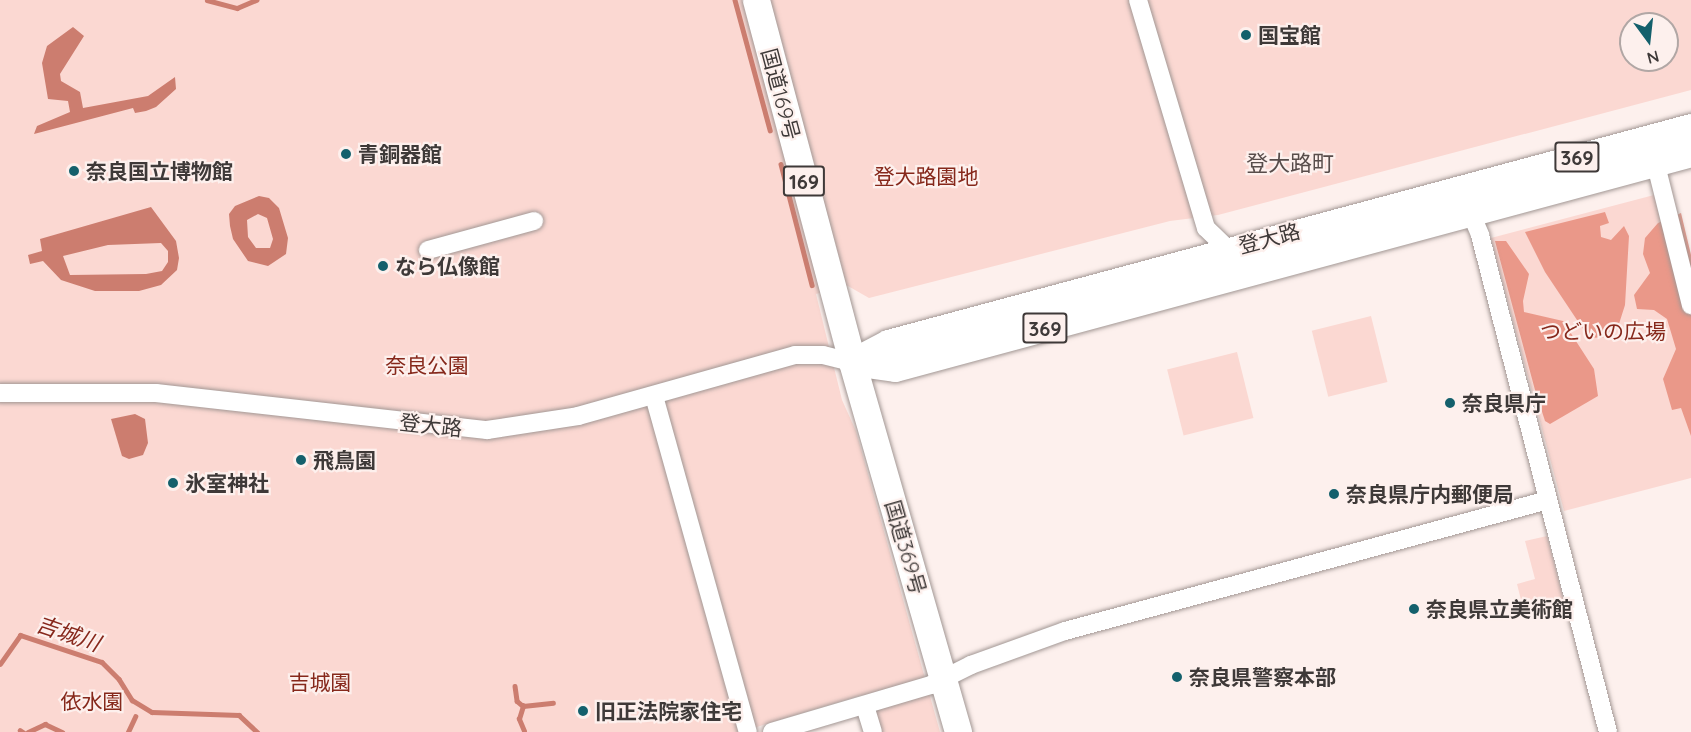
<!DOCTYPE html>
<meta charset="utf-8">
<style>
body{margin:0}
#map{position:relative;width:1691px;height:732px;overflow:hidden;background:#fdf0ed;font-family:Quicksand,"Noto Sans JP",sans-serif}
div>[style]{position:absolute}
[style*='--x']{left:calc(var(--x)*1px);top:calc(var(--y)*1px);width:calc(var(--w)*1px);rotate:calc(var(--a)*1deg)}
.green>*{inset:0;background:#fbd8d2;transform-origin:0 0}
.forest>*{inset:0;background:#ea9889}
.water>*{inset:0;background:#cc7d6f}
.stream>*{height:4.5px;margin:-2.25px;padding:0 2.25px;transform-origin:2.25px;border-radius:2.25px;background:#cc7d6f}
.roads{filter:drop-shadow(0 0 2px #a29794) drop-shadow(0 0 2px #a29794)}
.minor>*{height:18px;margin:-9px;padding:0 9px;transform-origin:9px;border-radius:9px;background:#fff}
.highway>*{height:27px;margin:-13.5px;padding:0 13.5px;transform-origin:13.5px;border-radius:13.5px;background:#fff}
.dots>*{width:16px;height:16px;translate:-50% -50%;box-sizing:border-box;border:3px solid #fdf0ed;border-radius:50%}
span{translate:-50% -50%;white-space:nowrap;text-align:center;line-height:1.15;-webkit-text-stroke:4.5px #fdf0ed;paint-order:stroke}
.shield-label span{padding:2px 4px;background:#fdf0ed;border:2px solid;border-radius:4px;-webkit-text-stroke-width:0}
.shield-label{font-size:20px;color:#3e3938;font-weight:700}
.poi-label{font-size:21px;color:#3e3938;font-weight:700}
.left{translate:0 -50%;text-align:left}
.street-label{font-size:21px;color:#3e3938}
.park-label{font-size:21px;color:#86281b}
.neighbourhood-label{font-size:22px;color:#584d4b}
.water-label{font-size:22px;color:#87281c;font-style:italic}
.north{position:absolute;left:1619px;top:12px;width:60px;height:60px;box-sizing:border-box;background:#fdf0ed;border:2px solid #b1a7a5;border-radius:50%;rotate:165deg;font-size:16px;font-weight:700;line-height:24px;text-align:center;color:#3e3938}
.north::after{content:'';display:block;margin:auto;width:21px;height:27px;background:#14606c;clip-path:polygon(50% 0,100% 100%,50% 72%,0 100%)}
</style>
<div id="map">
<div class="green">
<div style="clip-path:polygon(evenodd,0 0,1691px 0,1691px 90px,1218px 215px,1170px 221px,869px 298px,848px 286px,816px 294px,842px 400px,856px 431px,940px 732px,877px 732px,862px 695px,740px 732px,0 732px,0 0,1631px 24px,1667px 24px,1667px 60px,1631px 60px,1631px 24px)"></div>
<div style="clip-path:polygon(1654px 195px,1691px 331px,1691px 478px,1564px 511px,1491px 238px)"></div>
<div style="left:1371px;top:316px;width:68px;height:61px;rotate:76deg"></div>
<div style="left:1237px;top:352px;width:68px;height:72px;rotate:76deg"></div>
<div style="clip-path:polygon(1547px 536px,1564px 602px,1524px 612px,1517px 584px,1535px 579px,1525px 541px)"></div>
</div>
<div class="forest">
<div style="clip-path:polygon(1605px 212px,1609px 223px,1600px 226px,1601px 237px,1611px 240px,1624px 226px,1629px 236px,1625px 305px,1618px 327px,1609px 337px,1589px 338px,1545px 272px,1525px 232px)"></div>
<div style="clip-path:polygon(1681px 213px,1691px 255px,1691px 436px,1681px 408px,1672px 410px,1663px 379px,1676px 349px,1667px 319px,1654px 310px,1637px 309px,1634px 295px,1650px 273px,1643px 254px,1645px 238px,1658px 223px)"></div>
<div style="clip-path:polygon(1495px 241px,1506px 241px,1529px 274px,1523px 301px,1524px 312px,1563px 321px,1594px 369px,1598px 396px,1550px 424px,1545px 421px,1535px 390px)"></div>
</div>
<div class="water">
<div style="clip-path:polygon(73px 27px,84px 36px,60px 74px,61px 81px,80px 92px,83px 108px,148px 96px,175px 77px,176px 89px,156px 107px,146px 111px,135px 113px,133px 108px,34px 134px,37px 126px,70px 112px,68px 101px,48px 99px,42px 63px,47px 46px)"></div>
<div style="clip-path:polygon(evenodd,259px 196px,269px 198px,279px 208px,288px 238px,286px 254px,268px 266px,248px 261px,233px 239px,230px 226px,229px 214px,235px 206px,259px 196px,258px 214px,267px 218px,273px 239px,270px 248px,256px 248px,248px 237px,247px 220px,258px 214px)"></div>
<div style="clip-path:polygon(evenodd,151px 207px,176px 241px,179px 258px,177px 270px,161px 285px,139px 291px,95px 291px,61px 280px,43px 261px,30px 264px,28px 255px,42px 251px,40px 239px,151px 207px,161px 243px,168px 251px,168px 262px,162px 271px,146px 274px,70px 275px,63px 256px,108px 245px,161px 243px)"></div>
<div style="clip-path:polygon(135px 414px,145px 419px,148px 443px,143px 455px,129px 459px,122px 456px,111px 419px)"></div>
</div>
<div class="stream">
<div style="--x:207;--y:0;--w:31;--a:15"></div>
<div style="--x:237;--y:8;--w:21;--a:-23"></div>
<div style="--x:735;--y:0;--w:135;--a:74.9"></div>
<div style="--x:781;--y:164;--w:125;--a:75.6"></div>
<div style="--x:0;--y:664;--w:35;--a:-55"></div>
<div style="--x:20;--y:635;--w:86;--a:18.2"></div>
<div style="--x:102;--y:662;--w:24;--a:45"></div>
<div style="--x:119;--y:679;--w:25;--a:58"></div>
<div style="--x:132;--y:700;--w:23;--a:31"></div>
<div style="--x:152;--y:712;--w:87;--a:2"></div>
<div style="--x:239;--y:715;--w:25;--a:43"></div>
<div style="--x:515;--y:686;--w:15;--a:82"></div>
<div style="--x:517;--y:701;--w:8;--a:40"></div>
<div style="--x:20;--y:730;--w:4;--a:34"></div>
<div style="--x:524;--y:731;--w:13;--a:-113"></div>
<div style="--x:519;--y:719;--w:14;--a:-73"></div>
<div style="--x:523;--y:706;--w:30;--a:-6"></div>
<div style="--x:28;--y:732;--w:19;--a:-25"></div>
<div style="--x:45;--y:724;--w:19;--a:25"></div>
<div style="--x:128;--y:732;--w:17;--a:-65"></div>
</div>
<div class="roads">
<div class="minor">
<div style="--x:1138;--y:0;--w:238;--a:73.4"></div>
<div style="--x:1206;--y:228;--w:32;--a:44"></div>
<div style="--x:1229;--y:250;--w:10;--a:73"></div>
<div style="--x:1653;--y:153;--w:157;--a:76"></div>
<div style="--x:1467;--y:204;--w:34;--a:67"></div>
<div style="--x:1480;--y:235;--w:513;--a:75.56"></div>
<div style="--x:428;--y:250;--w:110;--a:-15.3"></div>
<div style="--x:0;--y:393;--w:156;--a:0"></div>
<div style="--x:156;--y:393;--w:333;--a:6.4"></div>
<div style="--x:487;--y:430;--w:92;--a:-8.7"></div>
<div style="--x:578;--y:416;--w:225;--a:-15.7"></div>
<div style="--x:795;--y:355;--w:28;--a:0"></div>
<div style="--x:823;--y:355;--w:30;--a:14"></div>
<div style="--x:654;--y:396;--w:349;--a:74.4"></div>
<div style="--x:865;--y:706;--w:27;--a:73"></div>
<div style="--x:772;--y:732;--w:166;--a:-16.5"></div>
<div style="--x:931;--y:685;--w:45;--a:-26.6"></div>
<div style="--x:971;--y:665;--w:100;--a:-19.9"></div>
<div style="--x:1065;--y:631;--w:500;--a:-15.17"></div>
</div>
<div class="highway">
<div style="--x:756;--y:0;--w:375;--a:75.1"></div>
<div style="--x:852;--y:362;--w:385;--a:74"></div>
<div style="--x:852;--y:362;--w:41;--a:-27.8"></div>
<div style="--x:888;--y:343;--w:832;--a:-15.06"></div>
<div style="--x:852;--y:362;--w:43;--a:7.9"></div>
<div style="--x:895;--y:368;--w:825;--a:-15.11"></div>
</div>
</div>
<div class="dots">
<div style="left:1246px;top:35px;background:#14606c"></div>
<div style="left:346px;top:154px;background:#14606c"></div>
<div style="left:74px;top:171px;background:#14606c"></div>
<div style="left:383px;top:266px;background:#14606c"></div>
<div style="left:1450px;top:403px;background:#14606c"></div>
<div style="left:301px;top:460px;background:#14606c"></div>
<div style="left:173px;top:483px;background:#14606c"></div>
<div style="left:1334px;top:494px;background:#14606c"></div>
<div style="left:1414px;top:609px;background:#14606c"></div>
<div style="left:1177px;top:677px;background:#14606c"></div>
<div style="left:583px;top:711px;background:#14606c"></div>
</div>
<div class="shield-label">
<span style="left:1577px;top:157px">369</span>
<span style="left:804px;top:181px">169</span>
<span style="left:1045px;top:328px">369</span>
</div>
<div class="poi-label">
<span class="left" style="left:1258px;top:35px">国宝館</span>
<span class="left" style="left:358px;top:154px">青銅器館</span>
<span class="left" style="left:86px;top:171px">奈良国立博物館</span>
<span class="left" style="left:395px;top:266px">なら仏像館</span>
<span class="left" style="left:1462px;top:403px">奈良県庁</span>
<span class="left" style="left:313px;top:460px">飛鳥園</span>
<span class="left" style="left:185px;top:483px">氷室神社</span>
<span class="left" style="left:1346px;top:494px">奈良県庁内郵便局</span>
<span class="left" style="left:1426px;top:609px">奈良県立美術館</span>
<span class="left" style="left:1189px;top:677px">奈良県警察本部</span>
<span class="left" style="left:595px;top:711px">旧正法院家住宅</span>
</div>
<div class="street-label">
<span style="left:781px;top:94px;rotate:75deg">国道169号</span>
<span style="left:1269px;top:238px;rotate:-15deg">登大路</span>
<span style="left:431px;top:425px;rotate:6deg">登大路</span>
<span style="left:906px;top:547px;rotate:74deg">国道369号</span>
</div>
<div class="park-label">
<span style="left:926px;top:176px">登大路園地</span>
<span style="left:1603px;top:331px">つどいの広場</span>
<span style="left:427px;top:365px">奈良公園</span>
<span style="left:320px;top:682px">吉城園</span>
<span style="left:92px;top:701px">依水園</span>
</div>
<div class="neighbourhood-label">
<span style="left:1290px;top:164px">登大路町</span>
</div>
<div class="water-label">
<span style="left:68px;top:634px;rotate:19deg">吉城川</span>
</div>
<div class="north">N</div>
</div>
